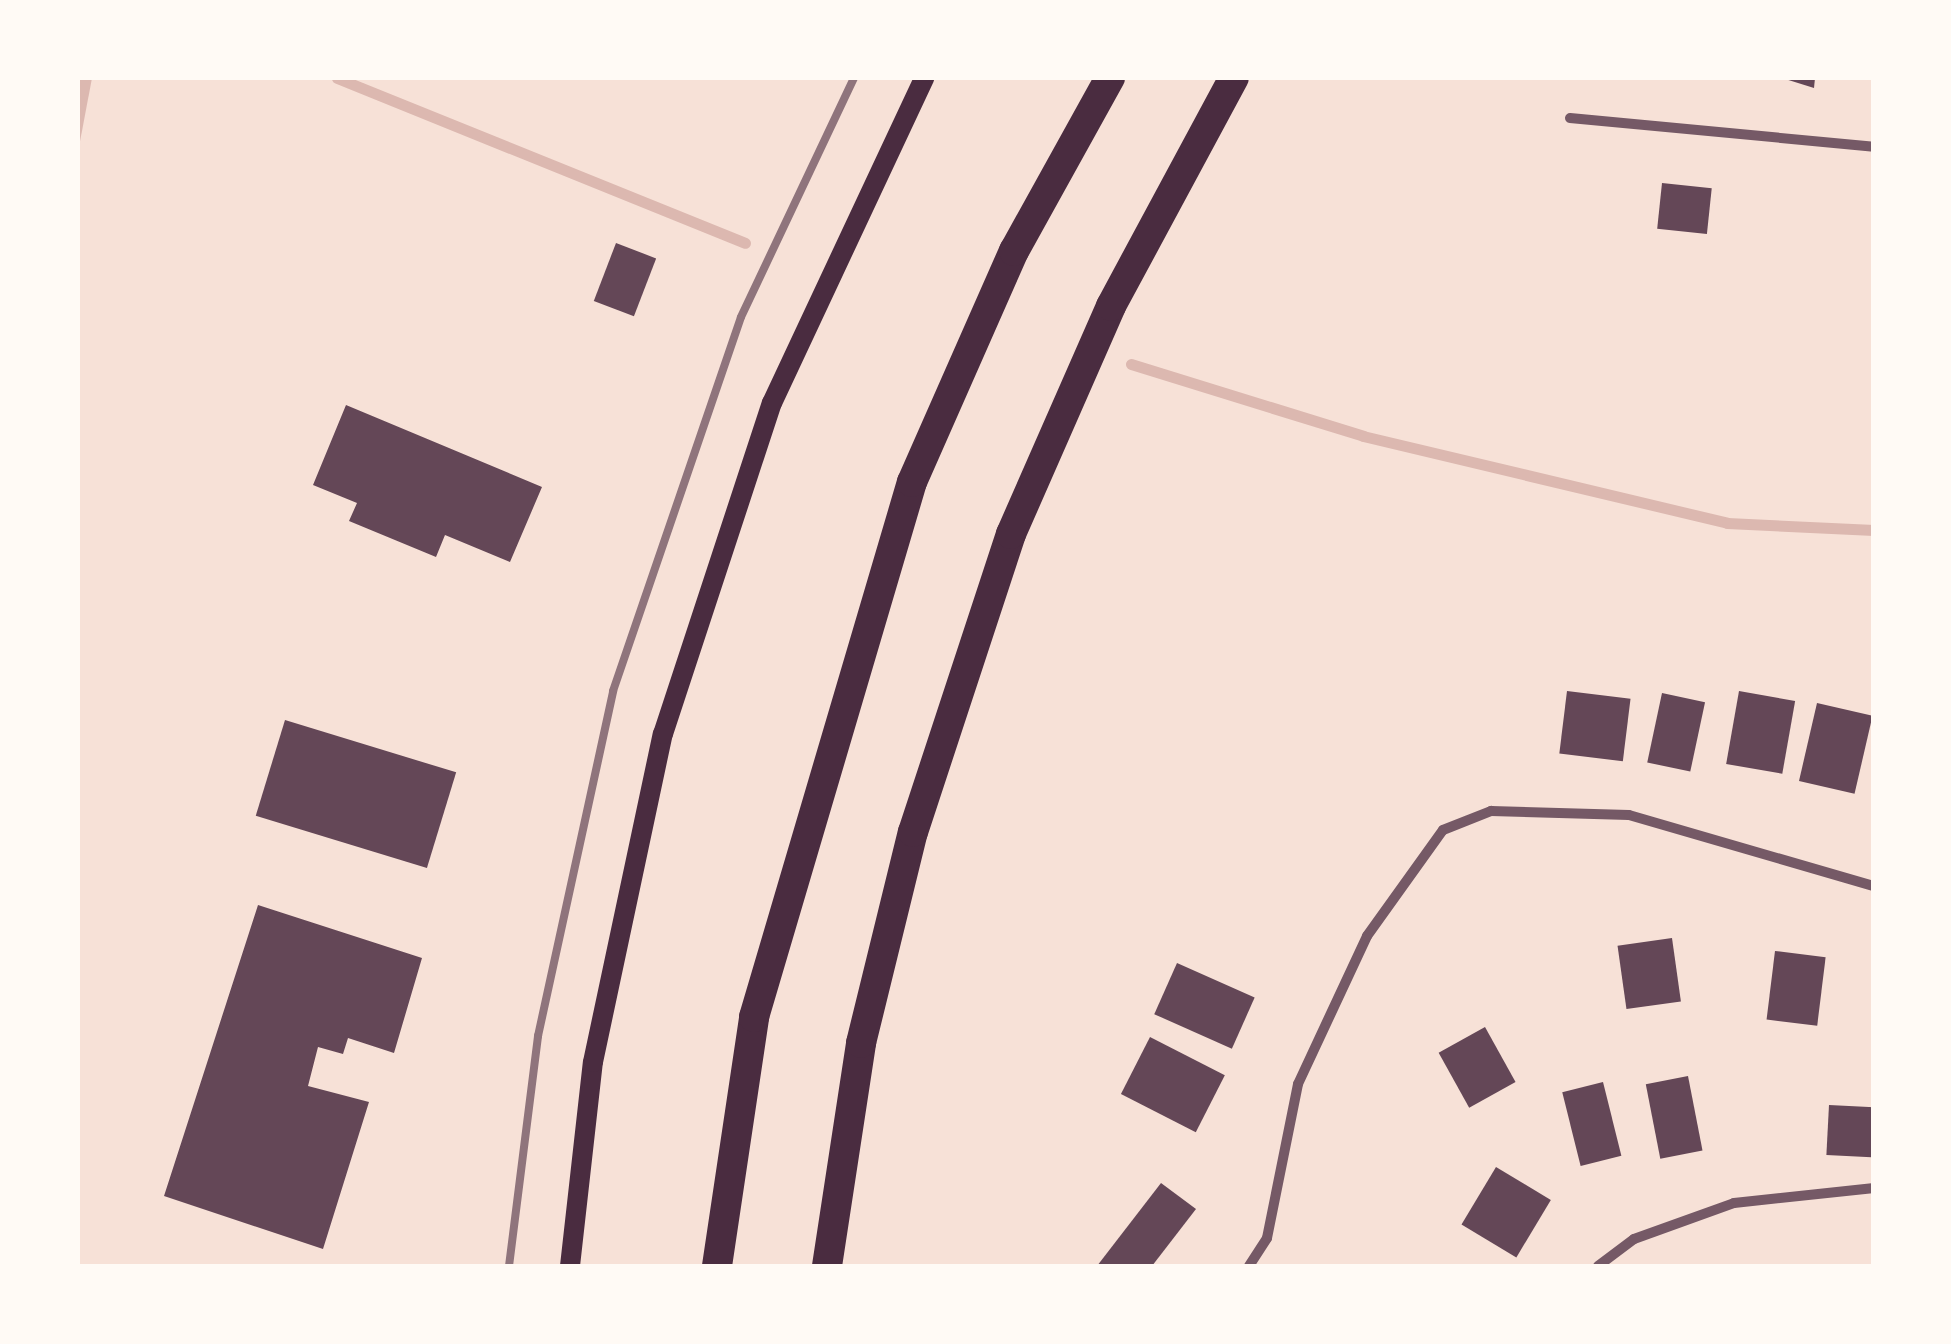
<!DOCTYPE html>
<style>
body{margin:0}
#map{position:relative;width:1951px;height:1344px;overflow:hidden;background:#f7e1d7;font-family:"Asap Condensed",sans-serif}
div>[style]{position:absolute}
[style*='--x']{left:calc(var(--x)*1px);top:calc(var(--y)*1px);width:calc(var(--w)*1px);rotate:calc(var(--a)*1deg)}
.water>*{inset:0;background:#dcb8b0}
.stream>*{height:11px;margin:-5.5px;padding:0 5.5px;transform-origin:5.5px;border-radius:5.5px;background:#dcb8b0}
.building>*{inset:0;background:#644757;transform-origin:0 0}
.minor>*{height:10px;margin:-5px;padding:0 5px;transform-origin:5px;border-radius:5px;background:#755966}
.secondary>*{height:20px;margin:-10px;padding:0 10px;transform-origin:10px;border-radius:10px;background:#4a2c40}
.motorway>*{height:30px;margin:-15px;padding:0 15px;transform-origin:15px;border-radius:15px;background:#4a2c40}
.rail>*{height:8px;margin:-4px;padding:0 4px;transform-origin:4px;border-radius:4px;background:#8f747c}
span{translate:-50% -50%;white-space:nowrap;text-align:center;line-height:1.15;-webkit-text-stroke:8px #fffaf5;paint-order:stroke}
.frame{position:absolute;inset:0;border:80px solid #fffaf5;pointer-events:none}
</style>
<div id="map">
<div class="water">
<div style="clip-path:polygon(78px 78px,92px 78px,78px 152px)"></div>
</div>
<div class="stream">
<div style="--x:337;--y:78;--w:440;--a:22"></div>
<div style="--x:1131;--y:364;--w:243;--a:17.2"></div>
<div style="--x:1363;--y:436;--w:374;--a:13.4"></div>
<div style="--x:1727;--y:523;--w:147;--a:2.7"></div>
</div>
<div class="building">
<div style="clip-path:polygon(1782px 78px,1815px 78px,1814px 88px)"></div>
<div style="left:1662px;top:183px;width:50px;height:46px;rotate:6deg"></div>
<div style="left:616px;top:243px;width:43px;height:62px;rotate:21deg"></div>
<div style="clip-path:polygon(346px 405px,542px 487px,510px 562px,445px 535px,436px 557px,349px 521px,357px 503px,313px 485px)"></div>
<div style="left:1567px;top:691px;width:64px;height:63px;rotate:7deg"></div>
<div style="left:1739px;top:691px;width:57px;height:74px;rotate:10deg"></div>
<div style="left:1662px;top:693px;width:44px;height:71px;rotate:12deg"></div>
<div style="left:1817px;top:703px;width:57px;height:80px;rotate:13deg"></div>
<div style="left:285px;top:720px;width:179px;height:100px;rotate:17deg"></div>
<div style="clip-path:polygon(258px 905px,422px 958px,394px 1053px,348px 1038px,343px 1054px,318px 1047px,308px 1086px,369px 1102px,323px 1249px,164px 1196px)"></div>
<div style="left:1672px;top:938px;width:64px;height:55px;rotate:82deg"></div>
<div style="left:1775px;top:951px;width:51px;height:69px;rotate:7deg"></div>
<div style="left:1177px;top:963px;width:85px;height:56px;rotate:24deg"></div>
<div style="left:1485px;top:1027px;width:63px;height:53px;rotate:61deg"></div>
<div style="left:1150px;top:1037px;width:84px;height:64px;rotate:27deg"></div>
<div style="left:1688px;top:1076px;width:76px;height:43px;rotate:79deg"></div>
<div style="left:1603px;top:1082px;width:76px;height:42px;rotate:76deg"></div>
<div style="left:1829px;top:1105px;width:45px;height:50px;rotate:3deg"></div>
<div style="left:1496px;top:1167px;width:64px;height:67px;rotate:31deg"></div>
<div style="clip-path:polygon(1161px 1183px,1196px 1209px,1152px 1266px,1097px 1266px)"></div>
</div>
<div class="minor">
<div style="--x:1570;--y:118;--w:305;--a:5.4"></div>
<div style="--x:1249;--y:1266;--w:33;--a:-57"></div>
<div style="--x:1267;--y:1238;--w:157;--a:-78.6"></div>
<div style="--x:1298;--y:1084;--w:163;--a:-65"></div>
<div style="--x:1367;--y:936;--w:130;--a:-54.4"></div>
<div style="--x:1443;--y:830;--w:52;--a:-21.6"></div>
<div style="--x:1491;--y:811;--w:138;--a:1.7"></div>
<div style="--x:1629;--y:815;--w:255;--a:16.2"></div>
<div style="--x:1598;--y:1266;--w:45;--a:-36.9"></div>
<div style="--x:1634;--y:1239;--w:106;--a:-19.8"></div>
<div style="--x:1734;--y:1203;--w:141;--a:-6.1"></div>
</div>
<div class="secondary">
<div style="--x:570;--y:1266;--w:205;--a:-83.6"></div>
<div style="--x:593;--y:1062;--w:335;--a:-78"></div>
<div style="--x:663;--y:734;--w:348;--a:-71.8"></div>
<div style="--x:772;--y:403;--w:359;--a:-64.9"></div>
</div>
<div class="motorway">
<div style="--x:717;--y:1266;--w:252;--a:-81.5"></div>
<div style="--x:754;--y:1017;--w:558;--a:-73.55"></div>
<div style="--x:912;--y:482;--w:253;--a:-66.2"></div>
<div style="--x:1014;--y:251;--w:198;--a:-61"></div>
<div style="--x:827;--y:1266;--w:226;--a:-81.3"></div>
<div style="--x:861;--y:1043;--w:217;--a:-76.2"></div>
<div style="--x:913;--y:832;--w:314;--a:-71.8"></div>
<div style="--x:1011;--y:534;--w:249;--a:-66.3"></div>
<div style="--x:1111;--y:306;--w:259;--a:-61.7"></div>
</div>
<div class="rail">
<div style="--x:509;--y:1266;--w:232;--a:-82.8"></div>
<div style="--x:538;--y:1036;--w:353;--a:-77.7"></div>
<div style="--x:613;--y:691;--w:395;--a:-71.1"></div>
<div style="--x:741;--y:317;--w:264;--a:-64.7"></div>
</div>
<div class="frame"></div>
</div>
